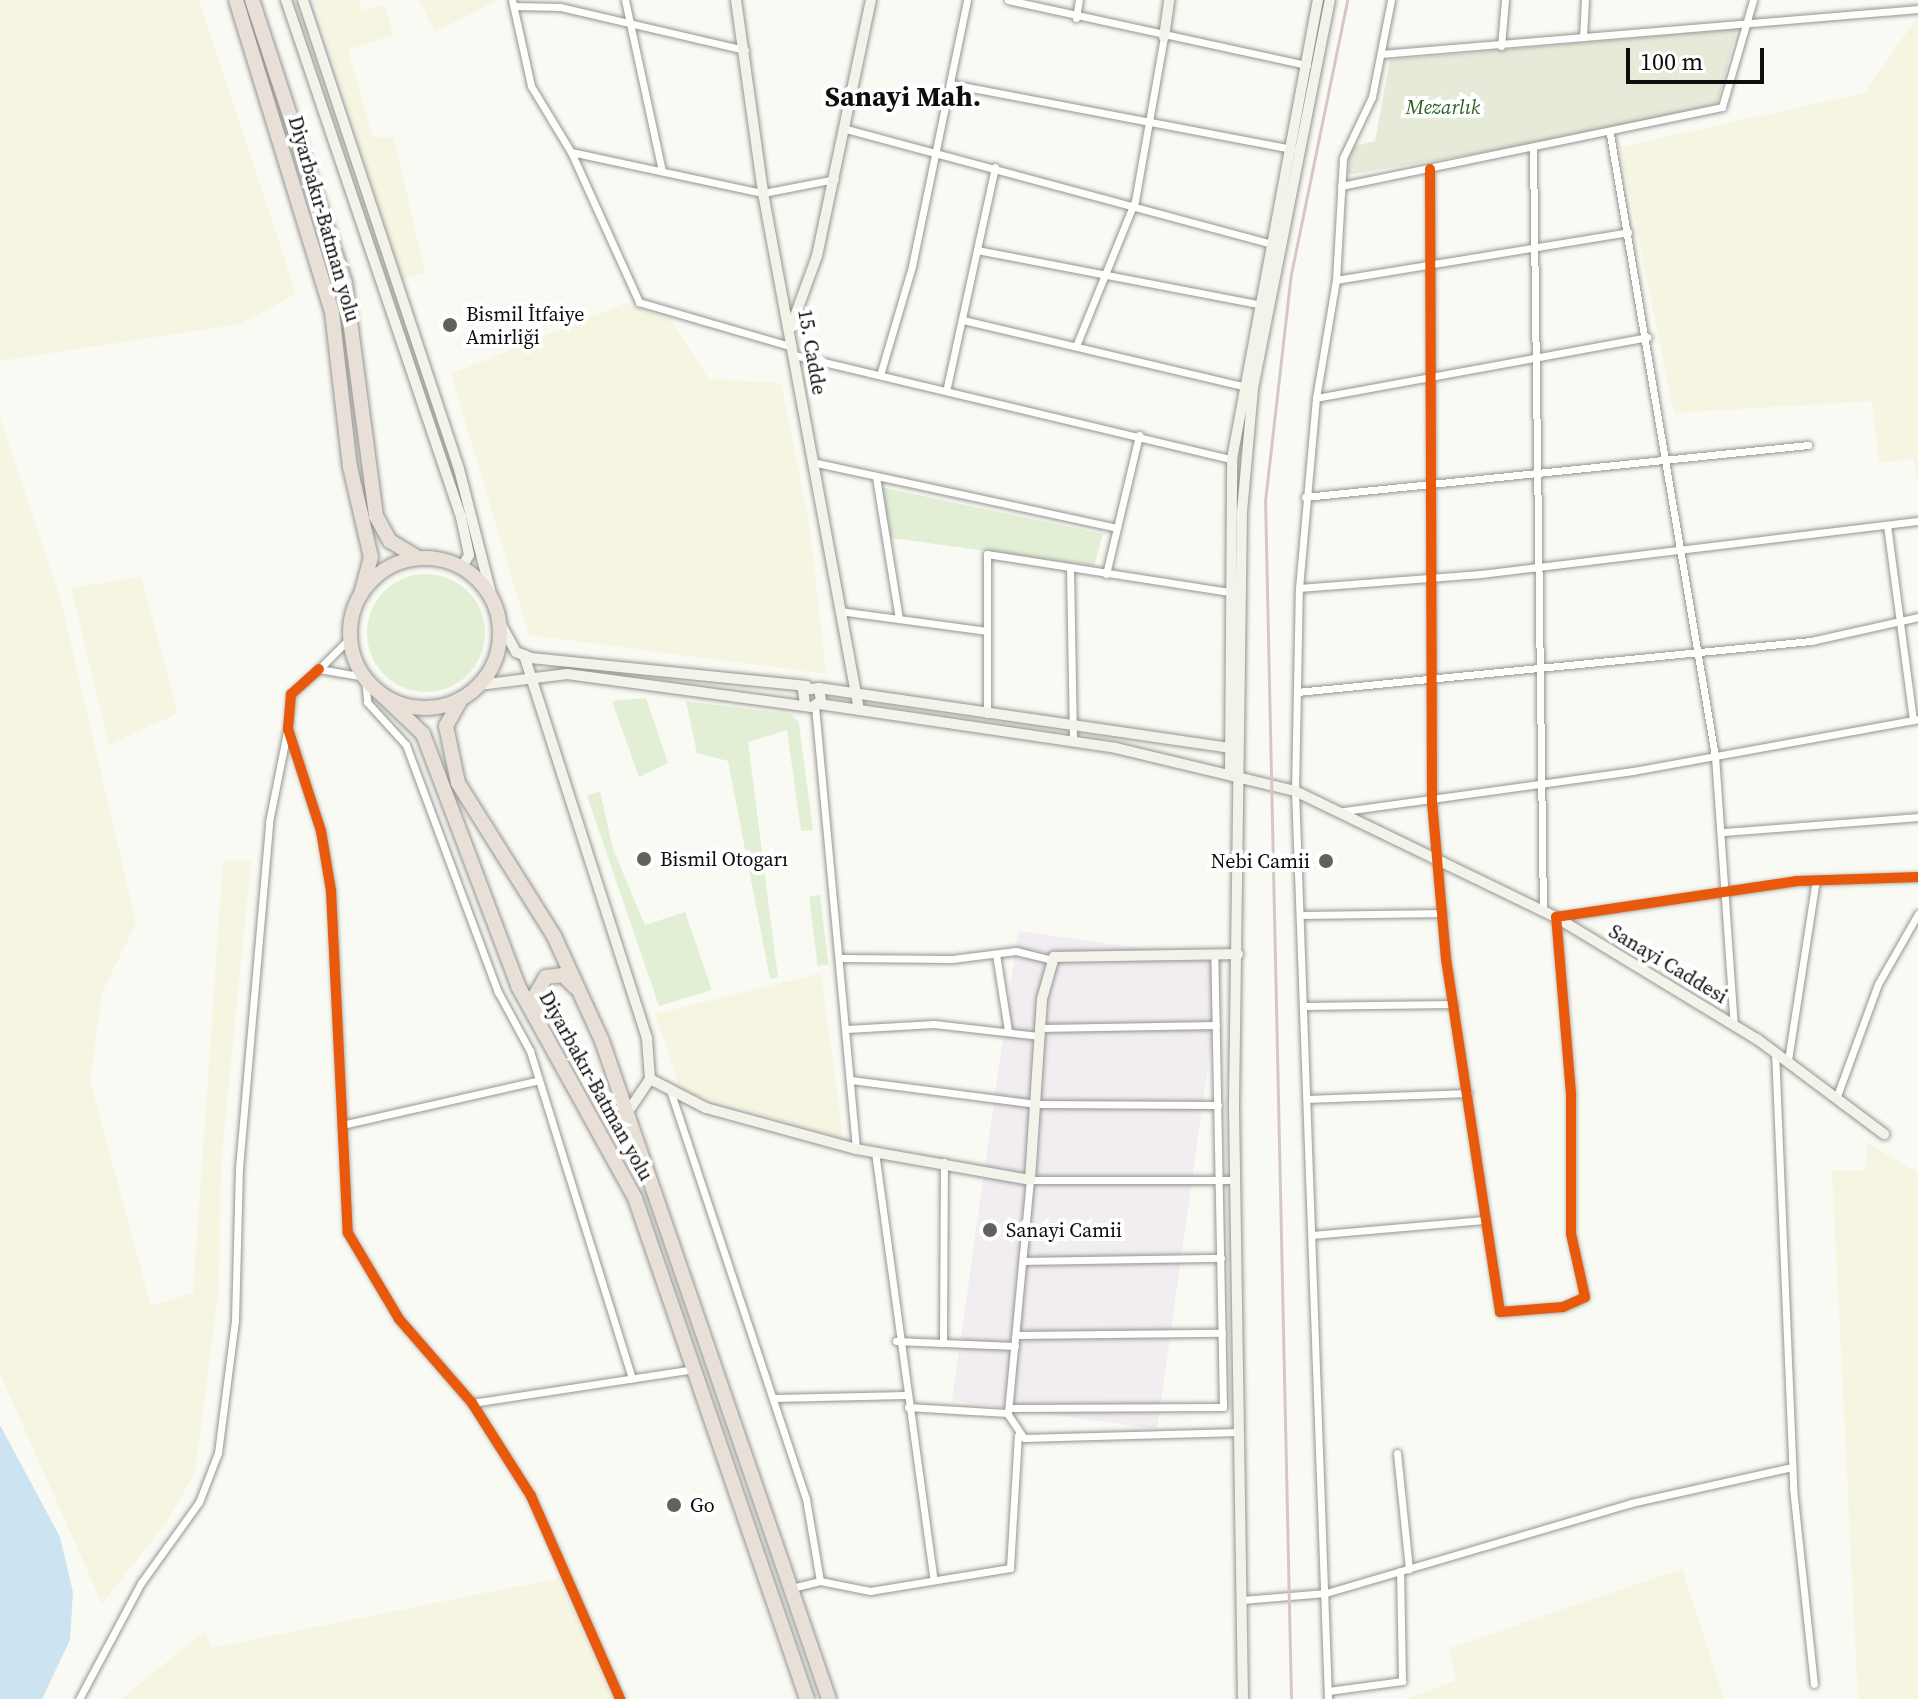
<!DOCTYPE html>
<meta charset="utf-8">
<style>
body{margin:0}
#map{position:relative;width:1918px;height:1699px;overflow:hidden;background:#fafaf4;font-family:"Source Serif 4",serif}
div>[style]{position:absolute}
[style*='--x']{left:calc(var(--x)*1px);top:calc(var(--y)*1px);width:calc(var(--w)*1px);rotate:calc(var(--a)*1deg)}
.industrial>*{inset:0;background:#f2edf0;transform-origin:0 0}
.farmland>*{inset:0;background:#f6f5e1}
.green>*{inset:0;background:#e2efd5;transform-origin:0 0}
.round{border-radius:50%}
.cemetery>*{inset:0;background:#e5ebd8}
.water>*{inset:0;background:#cce3f2}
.roads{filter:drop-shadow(0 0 2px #949492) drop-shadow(0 0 2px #949492)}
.street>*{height:7px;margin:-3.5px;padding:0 3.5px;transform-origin:3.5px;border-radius:3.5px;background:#fefefd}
.secondary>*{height:10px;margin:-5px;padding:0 5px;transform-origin:5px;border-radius:5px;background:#f4f3ea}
.highway>*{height:14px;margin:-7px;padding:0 7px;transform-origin:7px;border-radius:7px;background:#e8e0d7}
.highway>.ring{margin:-7px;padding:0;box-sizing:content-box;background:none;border:14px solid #e8e0d7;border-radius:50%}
.rail>*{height:3px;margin:-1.5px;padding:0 1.5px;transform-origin:1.5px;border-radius:1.5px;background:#d6c7c6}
.cycleway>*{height:10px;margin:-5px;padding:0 5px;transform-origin:5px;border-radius:5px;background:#e8590c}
.dots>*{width:22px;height:22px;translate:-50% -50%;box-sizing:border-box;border:4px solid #fff;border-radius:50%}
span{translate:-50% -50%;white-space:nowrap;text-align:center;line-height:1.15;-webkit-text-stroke:8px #fff;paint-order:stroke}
.park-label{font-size:20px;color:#2c6023;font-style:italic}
.street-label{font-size:20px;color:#0e0e0e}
.poi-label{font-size:20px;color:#0e0e0e}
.left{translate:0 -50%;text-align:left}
.right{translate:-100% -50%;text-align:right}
.district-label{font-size:28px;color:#0e0e0e;font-weight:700}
.scale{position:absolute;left:1626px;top:48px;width:138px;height:36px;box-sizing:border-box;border:4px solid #0e0e0e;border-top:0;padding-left:10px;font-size:24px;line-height:28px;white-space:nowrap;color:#0e0e0e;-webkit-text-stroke:6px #fff;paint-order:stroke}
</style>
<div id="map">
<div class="industrial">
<div style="left:1018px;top:931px;width:207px;height:474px;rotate:8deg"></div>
</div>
<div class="farmland">
<div style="clip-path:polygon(0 0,199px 0,296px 294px,240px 324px,0 361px)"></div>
<div style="clip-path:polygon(314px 0,359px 0,362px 10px,385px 5px,393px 35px,348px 50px,373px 137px,394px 137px,425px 273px,403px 280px)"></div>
<div style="clip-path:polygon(419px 0,498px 0,435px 32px)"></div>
<div style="clip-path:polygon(1918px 16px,1918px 481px,1913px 459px,1879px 463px,1872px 401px,1674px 413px,1620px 147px,1864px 93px)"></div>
<div style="clip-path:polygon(625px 303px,671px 320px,709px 379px,781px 383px,810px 529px,826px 674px,529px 635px,451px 374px)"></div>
<div style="clip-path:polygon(0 418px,61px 601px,136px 923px,102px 993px,90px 1081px,151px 1306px,193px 1293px,223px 860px,251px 861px,221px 1164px,219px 1288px,195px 1472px,169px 1519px,102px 1604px,0 1374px)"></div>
<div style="clip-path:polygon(141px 577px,178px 713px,109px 745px,71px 588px)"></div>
<div style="clip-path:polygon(821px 973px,843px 1138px,681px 1091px,655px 1014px)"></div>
<div style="clip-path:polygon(1868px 1143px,1918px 1173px,1918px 1699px,1858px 1699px,1832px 1171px,1865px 1171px)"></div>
<div style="clip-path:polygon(1682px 1569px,1724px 1699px,1407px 1699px,1456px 1680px,1449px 1648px)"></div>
<div style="clip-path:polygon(559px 1578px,613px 1699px,121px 1699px,206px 1630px,211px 1648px)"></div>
</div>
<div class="green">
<div style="clip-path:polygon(880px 487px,1103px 534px,1094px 566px,885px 537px)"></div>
<div class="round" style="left:367px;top:574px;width:118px;height:118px"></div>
<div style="clip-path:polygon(646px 698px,668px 763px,639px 777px,612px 701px)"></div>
<div style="clip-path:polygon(686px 701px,791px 714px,799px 723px,813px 830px,801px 831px,787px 730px,748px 742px,778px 977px,770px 979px,728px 761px,697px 753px)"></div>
<div style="clip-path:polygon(600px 791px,613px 849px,645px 925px,685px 912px,712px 990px,659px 1006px,587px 796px)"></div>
<div style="left:820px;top:895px;width:70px;height:11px;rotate:83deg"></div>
</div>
<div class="cemetery">
<div style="clip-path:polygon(1737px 29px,1717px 104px,1588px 135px,1348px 175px,1350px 147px,1375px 141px,1390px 60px)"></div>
</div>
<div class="water">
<div style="clip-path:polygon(0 1425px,60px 1537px,73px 1592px,70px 1640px,42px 1699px,0 1699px)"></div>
</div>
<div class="roads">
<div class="street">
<div style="--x:512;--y:0;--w:88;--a:77.5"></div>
<div style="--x:531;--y:86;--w:77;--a:58.8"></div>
<div style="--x:571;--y:152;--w:165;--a:65.6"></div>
<div style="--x:639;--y:302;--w:160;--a:16.3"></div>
<div style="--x:625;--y:0;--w:175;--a:77.8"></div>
<div style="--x:1008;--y:0;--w:306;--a:12.3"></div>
<div style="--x:515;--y:6;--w:45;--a:1.3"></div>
<div style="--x:560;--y:7;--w:190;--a:13.1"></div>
<div style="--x:1076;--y:18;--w:18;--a:-81"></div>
<div style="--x:1583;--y:37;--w:37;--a:-87"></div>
<div style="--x:1501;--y:46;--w:46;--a:-85"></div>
<div style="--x:1381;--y:54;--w:539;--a:-4.79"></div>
<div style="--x:951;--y:84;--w:347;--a:10.8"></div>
<div style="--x:846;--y:129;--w:437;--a:15.1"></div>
<div style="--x:1610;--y:134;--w:631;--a:80.42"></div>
<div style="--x:1715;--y:756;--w:270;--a:86"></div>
<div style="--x:1533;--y:150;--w:759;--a:89.25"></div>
<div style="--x:571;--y:152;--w:196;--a:12.1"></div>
<div style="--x:763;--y:193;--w:73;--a:-11"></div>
<div style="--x:1430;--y:169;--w:633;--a:89.82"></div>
<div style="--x:1432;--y:802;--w:158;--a:84.9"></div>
<div style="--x:1446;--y:959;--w:357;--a:81.3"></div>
<div style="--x:1500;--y:1312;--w:63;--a:-4.5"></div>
<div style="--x:1563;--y:1307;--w:24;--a:-24"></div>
<div style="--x:1585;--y:1297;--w:65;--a:-102.5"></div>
<div style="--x:1571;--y:1234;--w:140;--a:-90"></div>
<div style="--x:1571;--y:1094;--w:178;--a:-94.8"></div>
<div style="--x:1556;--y:917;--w:244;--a:-8.5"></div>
<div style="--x:1797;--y:881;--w:121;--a:-1.9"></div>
<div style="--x:1341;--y:186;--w:389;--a:-11.7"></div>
<div style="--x:1722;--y:107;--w:111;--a:-73.8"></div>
<div style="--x:977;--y:250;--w:285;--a:10.9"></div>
<div style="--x:1336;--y:280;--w:296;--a:-9.3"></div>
<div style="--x:963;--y:320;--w:292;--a:13.3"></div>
<div style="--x:1076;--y:346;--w:157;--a:-67.9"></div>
<div style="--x:1135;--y:201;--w:167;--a:-80"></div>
<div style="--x:794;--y:355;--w:450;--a:13.4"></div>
<div style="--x:880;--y:375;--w:114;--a:-73.6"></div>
<div style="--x:912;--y:266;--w:272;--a:-78.3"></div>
<div style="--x:947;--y:387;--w:225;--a:-77.7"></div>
<div style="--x:1316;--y:398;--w:337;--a:-10.4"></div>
<div style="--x:812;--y:462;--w:312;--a:12.2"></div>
<div style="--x:876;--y:477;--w:144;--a:80.8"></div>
<div style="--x:1305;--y:497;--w:506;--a:-5.9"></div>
<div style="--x:1887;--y:525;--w:197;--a:82.4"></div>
<div style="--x:1070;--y:568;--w:173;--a:89"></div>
<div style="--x:1106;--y:574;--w:143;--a:-76.6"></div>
<div style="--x:1299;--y:588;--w:182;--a:-4.4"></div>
<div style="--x:1480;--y:574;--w:441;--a:-6.9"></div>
<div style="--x:839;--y:611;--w:148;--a:7.7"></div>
<div style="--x:351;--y:637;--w:45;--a:135"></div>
<div style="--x:319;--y:669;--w:47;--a:9.9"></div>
<div style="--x:365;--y:677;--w:25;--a:85"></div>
<div style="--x:367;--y:702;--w:58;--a:47.8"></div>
<div style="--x:406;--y:745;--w:264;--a:69.6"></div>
<div style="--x:498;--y:992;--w:67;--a:61.5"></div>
<div style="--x:530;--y:1051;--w:343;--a:72.7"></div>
<div style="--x:319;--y:669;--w:38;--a:138"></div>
<div style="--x:291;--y:694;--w:35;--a:95"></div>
<div style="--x:288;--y:729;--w:107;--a:72.1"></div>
<div style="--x:321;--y:831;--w:61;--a:80.5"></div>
<div style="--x:331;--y:891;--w:342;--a:87.2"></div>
<div style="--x:348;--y:1233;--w:100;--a:59.3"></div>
<div style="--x:399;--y:1319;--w:111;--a:49"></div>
<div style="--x:472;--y:1403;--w:110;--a:57.6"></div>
<div style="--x:531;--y:1496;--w:222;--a:66.3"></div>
<div style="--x:1297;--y:692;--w:517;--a:-5.67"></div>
<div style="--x:1811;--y:641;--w:110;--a:-12.6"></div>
<div style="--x:815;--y:706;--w:445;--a:84.7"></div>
<div style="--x:987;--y:714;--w:160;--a:-90"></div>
<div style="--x:987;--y:554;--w:245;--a:8.9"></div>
<div style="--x:1337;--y:812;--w:299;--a:-7.9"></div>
<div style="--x:1633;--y:771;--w:290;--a:-10.3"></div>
<div style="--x:1724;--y:832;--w:195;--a:-4.4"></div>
<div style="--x:1304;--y:915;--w:139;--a:-0.8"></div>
<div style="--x:996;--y:954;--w:78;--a:81.1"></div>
<div style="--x:841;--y:958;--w:111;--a:0.5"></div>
<div style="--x:952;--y:959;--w:64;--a:-7.1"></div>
<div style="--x:1016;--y:951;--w:36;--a:14"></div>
<div style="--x:1306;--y:1006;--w:148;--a:-0.8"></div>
<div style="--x:1041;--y:1028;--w:175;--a:-1"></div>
<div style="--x:847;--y:1029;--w:87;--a:-3.3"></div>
<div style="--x:934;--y:1024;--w:107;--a:6.5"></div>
<div style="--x:1775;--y:1051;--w:437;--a:87.6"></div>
<div style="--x:1793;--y:1488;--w:197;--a:83.9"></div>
<div style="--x:1788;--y:1060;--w:182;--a:-81.2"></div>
<div style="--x:851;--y:1080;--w:187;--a:7.4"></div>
<div style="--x:1036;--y:1104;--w:182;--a:0.3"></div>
<div style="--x:671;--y:1093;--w:428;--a:71.6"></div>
<div style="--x:806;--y:1499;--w:83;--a:80.3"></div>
<div style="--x:820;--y:1581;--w:30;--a:166"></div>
<div style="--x:1837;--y:1096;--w:119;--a:-69.9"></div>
<div style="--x:1878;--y:984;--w:81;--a:-60.3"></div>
<div style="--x:1307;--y:1099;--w:161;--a:-2.1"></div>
<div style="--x:342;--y:1125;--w:199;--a:-12.8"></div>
<div style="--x:875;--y:1152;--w:429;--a:82.2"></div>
<div style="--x:1312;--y:1235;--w:172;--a:-5"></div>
<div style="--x:1023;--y:1261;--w:198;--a:-0.9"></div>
<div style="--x:1016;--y:1335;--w:206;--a:-0.6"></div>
<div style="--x:896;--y:1341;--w:119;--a:2.4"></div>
<div style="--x:943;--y:1343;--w:181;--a:-89.7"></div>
<div style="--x:775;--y:1398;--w:131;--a:-1.3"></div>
<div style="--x:472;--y:1403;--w:225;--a:-8.7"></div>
<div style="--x:908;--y:1407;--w:99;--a:3.5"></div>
<div style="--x:1007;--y:1413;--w:30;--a:56"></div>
<div style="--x:1024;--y:1438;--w:215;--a:-1.6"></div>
<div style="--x:1009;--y:1408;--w:214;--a:-0.3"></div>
<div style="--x:1223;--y:1407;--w:454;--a:-91.1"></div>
<div style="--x:1008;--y:1412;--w:233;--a:-84.6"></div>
<div style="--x:1030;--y:1180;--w:205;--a:0"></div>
<div style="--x:1397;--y:1453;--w:117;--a:84.1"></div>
<div style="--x:820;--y:1581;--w:51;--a:11.3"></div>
<div style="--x:870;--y:1591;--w:142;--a:-9.3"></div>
<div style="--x:1010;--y:1568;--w:133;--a:-86.6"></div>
<div style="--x:1242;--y:1600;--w:84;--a:-4.8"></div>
<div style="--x:1326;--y:1593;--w:318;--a:-16.4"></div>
<div style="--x:1631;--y:1503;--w:165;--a:-12.6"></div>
<div style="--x:1328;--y:1691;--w:75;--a:-7.7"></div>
<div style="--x:1402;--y:1681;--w:110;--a:-91"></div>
<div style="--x:79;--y:1699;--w:132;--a:-61.9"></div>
<div style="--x:141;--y:1583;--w:100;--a:-54.4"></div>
<div style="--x:199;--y:1502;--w:53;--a:-68.8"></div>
<div style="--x:218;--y:1453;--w:134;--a:-82.7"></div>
<div style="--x:235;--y:1320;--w:152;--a:-88.5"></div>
<div style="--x:239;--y:1168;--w:347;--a:-85"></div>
<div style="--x:269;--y:822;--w:92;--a:-78.7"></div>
<div style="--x:1328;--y:1699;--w:909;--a:-92.08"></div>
<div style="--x:1295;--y:791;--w:203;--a:-88.9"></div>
<div style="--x:1299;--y:588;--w:191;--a:-84.9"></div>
<div style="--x:1316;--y:398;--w:120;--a:-80.4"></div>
<div style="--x:1336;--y:280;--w:122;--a:-86.7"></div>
<div style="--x:1343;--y:158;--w:68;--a:-64.6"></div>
<div style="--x:1372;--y:97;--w:99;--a:-78.9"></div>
</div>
<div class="secondary">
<div style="--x:286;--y:0;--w:546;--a:71.3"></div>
<div style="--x:461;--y:517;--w:39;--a:78"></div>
<div style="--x:469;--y:555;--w:14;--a:120"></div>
<div style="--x:303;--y:0;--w:494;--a:71.6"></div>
<div style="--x:459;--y:469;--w:136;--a:75.6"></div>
<div style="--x:736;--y:0;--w:195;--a:82"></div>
<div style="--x:763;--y:193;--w:526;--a:79.48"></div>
<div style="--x:1164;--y:37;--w:37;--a:-82"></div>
<div style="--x:791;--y:327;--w:76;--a:-69.9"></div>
<div style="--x:817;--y:256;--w:262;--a:-78.1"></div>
<div style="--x:500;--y:623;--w:33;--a:61"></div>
<div style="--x:516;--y:652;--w:16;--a:22"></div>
<div style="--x:531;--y:658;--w:277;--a:5.8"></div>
<div style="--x:524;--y:655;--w:403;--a:72.2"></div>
<div style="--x:647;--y:1039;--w:40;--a:85.7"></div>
<div style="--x:650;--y:1079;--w:40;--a:124"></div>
<div style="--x:479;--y:685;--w:89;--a:-7.1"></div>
<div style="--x:567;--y:674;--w:247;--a:7.7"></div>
<div style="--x:812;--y:707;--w:11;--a:-34"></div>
<div style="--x:821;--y:701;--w:13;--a:-99"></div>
<div style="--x:819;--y:688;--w:16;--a:173"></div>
<div style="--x:803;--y:690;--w:15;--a:82"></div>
<div style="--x:819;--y:688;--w:420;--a:8.3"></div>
<div style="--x:819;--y:704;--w:300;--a:8.4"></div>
<div style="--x:1116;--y:748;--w:184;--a:13.5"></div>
<div style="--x:1295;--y:791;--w:290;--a:25.8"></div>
<div style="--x:1556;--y:917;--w:235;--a:31.3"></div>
<div style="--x:1757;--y:1039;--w:159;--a:36.8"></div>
<div style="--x:1230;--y:771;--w:312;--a:-89.6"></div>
<div style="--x:1232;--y:459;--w:467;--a:-79.4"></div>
<div style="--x:650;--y:1079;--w:63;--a:27.4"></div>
<div style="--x:706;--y:1108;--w:156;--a:15.3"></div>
<div style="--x:856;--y:1149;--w:177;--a:10.1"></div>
<div style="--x:1030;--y:1180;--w:181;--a:-86.2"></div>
<div style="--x:1042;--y:999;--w:44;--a:-74.1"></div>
<div style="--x:1054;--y:957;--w:184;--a:-0.9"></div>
<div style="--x:1243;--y:1699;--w:594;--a:-90.87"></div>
<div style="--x:1234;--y:1105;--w:593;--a:-89.23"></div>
<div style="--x:1242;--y:512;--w:124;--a:-84.9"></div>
<div style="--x:1253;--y:388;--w:396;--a:-78.8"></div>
</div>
<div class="highway">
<div style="--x:236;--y:0;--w:326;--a:72.9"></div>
<div style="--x:332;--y:312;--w:156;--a:83.4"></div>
<div style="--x:350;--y:467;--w:92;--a:76.9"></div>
<div style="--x:371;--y:557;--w:38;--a:105"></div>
<div style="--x:252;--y:0;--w:298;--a:71.8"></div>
<div style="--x:345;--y:283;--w:235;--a:82.4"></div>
<div style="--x:376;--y:516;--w:29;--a:61"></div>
<div style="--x:390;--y:541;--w:33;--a:31"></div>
<div class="ring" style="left:350px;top:558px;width:136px;height:136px"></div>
<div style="--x:380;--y:693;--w:59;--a:43.6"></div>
<div style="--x:423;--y:734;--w:269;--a:69.3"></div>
<div style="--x:518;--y:986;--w:242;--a:61.1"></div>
<div style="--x:635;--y:1198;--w:530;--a:71.05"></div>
<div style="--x:461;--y:699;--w:31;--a:119"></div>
<div style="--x:446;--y:726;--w:58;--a:78.1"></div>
<div style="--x:458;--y:783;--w:181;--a:57.9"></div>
<div style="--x:554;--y:936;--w:115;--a:65.4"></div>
<div style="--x:602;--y:1041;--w:696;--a:70.97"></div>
<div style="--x:539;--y:1014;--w:20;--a:-99"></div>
<div style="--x:536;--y:994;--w:20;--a:-60"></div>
<div style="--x:546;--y:977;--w:17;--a:-7"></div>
<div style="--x:563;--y:975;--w:17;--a:45"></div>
</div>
</div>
<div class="rail">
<div style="--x:1291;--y:1699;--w:1198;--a:-91.24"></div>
<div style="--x:1265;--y:501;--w:228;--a:-83.5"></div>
<div style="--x:1291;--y:274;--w:280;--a:-78.4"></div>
</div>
<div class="cycleway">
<div style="--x:1430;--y:169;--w:633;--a:89.82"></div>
<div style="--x:1432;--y:802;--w:158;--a:84.9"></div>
<div style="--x:1446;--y:959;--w:357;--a:81.3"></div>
<div style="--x:1500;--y:1312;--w:63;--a:-4.5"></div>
<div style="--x:1563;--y:1307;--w:24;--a:-24"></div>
<div style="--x:1585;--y:1297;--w:65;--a:-102.5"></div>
<div style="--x:1571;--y:1234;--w:140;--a:-90"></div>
<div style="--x:1571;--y:1094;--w:178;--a:-94.8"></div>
<div style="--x:1556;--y:917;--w:244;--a:-8.5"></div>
<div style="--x:1797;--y:881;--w:121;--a:-1.9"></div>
<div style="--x:319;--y:669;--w:38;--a:138"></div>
<div style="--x:291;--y:694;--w:35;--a:95"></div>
<div style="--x:288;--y:729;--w:107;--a:72.1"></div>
<div style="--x:321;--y:831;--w:61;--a:80.5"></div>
<div style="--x:331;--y:891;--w:342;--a:87.2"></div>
<div style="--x:348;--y:1233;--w:100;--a:59.3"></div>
<div style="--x:399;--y:1319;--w:111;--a:49"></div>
<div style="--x:472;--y:1403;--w:110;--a:57.6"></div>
<div style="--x:531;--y:1496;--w:222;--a:66.3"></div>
</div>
<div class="dots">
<div style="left:450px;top:325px;background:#61615e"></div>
<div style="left:644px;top:859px;background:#61615e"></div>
<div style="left:1326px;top:861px;background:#61615e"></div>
<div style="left:990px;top:1230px;background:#61615e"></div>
<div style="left:674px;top:1505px;background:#61615e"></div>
</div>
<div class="park-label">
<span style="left:1443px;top:107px">Mezarlık</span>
</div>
<div class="street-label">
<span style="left:324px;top:219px;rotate:74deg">Diyarbakır-Batman yolu</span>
<span style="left:812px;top:352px;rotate:80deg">15. Cadde</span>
<span style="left:1668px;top:964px;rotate:31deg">Sanayi Caddesi</span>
<span style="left:596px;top:1086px;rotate:61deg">Diyarbakır-Batman yolu</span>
</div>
<div class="poi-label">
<span class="left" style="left:466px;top:326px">Bismil İtfaiye<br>Amirliği</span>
<span class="left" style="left:660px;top:859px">Bismil Otogarı</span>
<span class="right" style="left:1310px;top:861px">Nebi Camii</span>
<span class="left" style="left:1006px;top:1230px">Sanayi Camii</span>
<span class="left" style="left:690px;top:1505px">Go</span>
</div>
<div class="district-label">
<span style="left:903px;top:96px">Sanayi Mah.</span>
</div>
<div class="scale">100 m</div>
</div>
